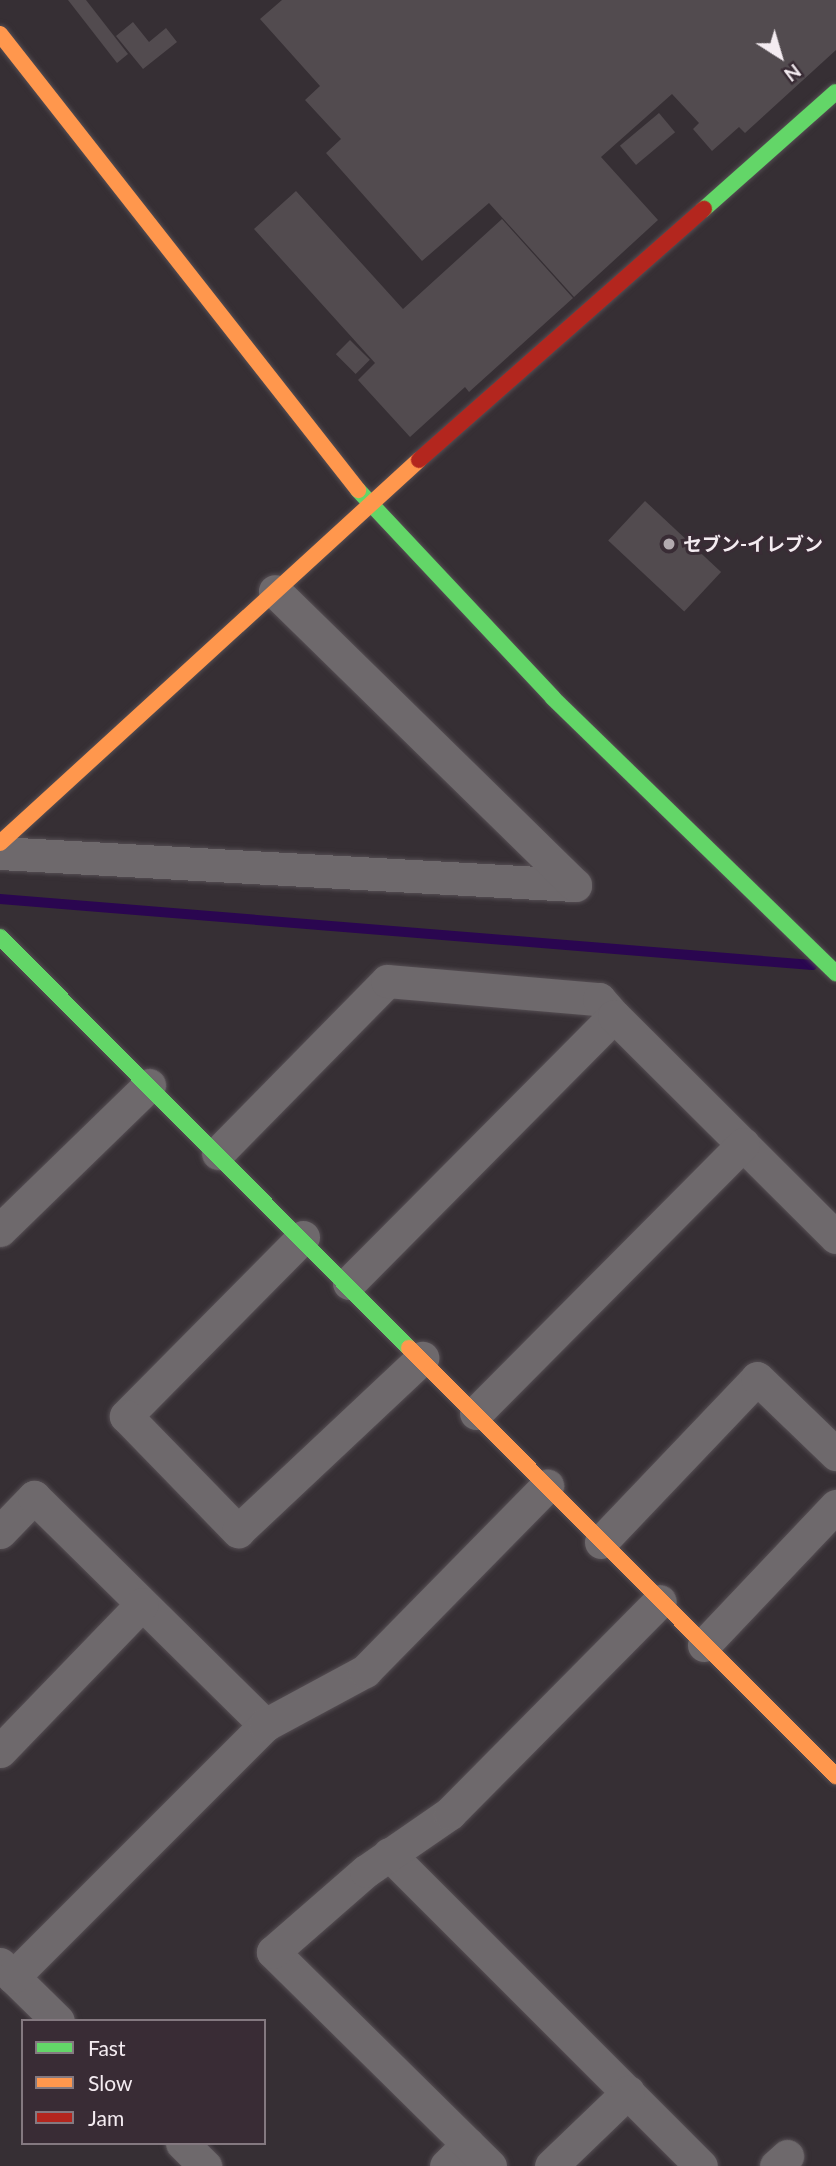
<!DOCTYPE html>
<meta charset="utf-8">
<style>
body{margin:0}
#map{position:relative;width:836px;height:2166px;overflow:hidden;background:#362f34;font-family:Lato,"Noto Sans JP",sans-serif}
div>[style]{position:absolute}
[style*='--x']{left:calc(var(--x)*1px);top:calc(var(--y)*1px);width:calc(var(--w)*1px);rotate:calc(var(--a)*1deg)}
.stream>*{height:10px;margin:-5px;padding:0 5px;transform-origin:5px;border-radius:5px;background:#2a0650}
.building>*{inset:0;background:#524b4f;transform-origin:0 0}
.roads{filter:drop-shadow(0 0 2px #554e53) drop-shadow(0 0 2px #554e53)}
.street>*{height:33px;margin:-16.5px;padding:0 16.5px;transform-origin:16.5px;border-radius:16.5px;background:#6e696c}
.fast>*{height:16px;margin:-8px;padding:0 8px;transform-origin:8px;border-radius:8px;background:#63d668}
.slow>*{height:16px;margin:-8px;padding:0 8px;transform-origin:8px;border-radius:8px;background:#ff974d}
.jam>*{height:16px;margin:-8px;padding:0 8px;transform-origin:8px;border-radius:8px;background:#b3261e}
.dots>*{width:19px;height:19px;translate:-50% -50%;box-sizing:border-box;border:4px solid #392c35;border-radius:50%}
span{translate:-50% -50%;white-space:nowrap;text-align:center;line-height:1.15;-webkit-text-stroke:6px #392c35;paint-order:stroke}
.poi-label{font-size:19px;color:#f4ecf1;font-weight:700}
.left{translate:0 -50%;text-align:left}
.legend{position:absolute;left:21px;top:2019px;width:245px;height:126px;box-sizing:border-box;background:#392c35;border:2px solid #847980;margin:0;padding:9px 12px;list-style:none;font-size:21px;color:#f4ecf1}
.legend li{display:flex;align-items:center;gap:14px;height:35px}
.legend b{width:35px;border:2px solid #847980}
.north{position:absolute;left:745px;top:21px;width:70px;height:70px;-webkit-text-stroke:5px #392c35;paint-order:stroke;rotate:143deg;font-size:19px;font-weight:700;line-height:28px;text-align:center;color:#f4ecf1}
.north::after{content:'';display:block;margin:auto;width:24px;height:32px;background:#f4ecf1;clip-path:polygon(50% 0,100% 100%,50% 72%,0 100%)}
</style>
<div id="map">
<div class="stream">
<div style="--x:0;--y:899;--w:815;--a:4.65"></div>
</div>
<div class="building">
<div style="clip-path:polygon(68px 0,86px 0,128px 54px,117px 63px)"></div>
<div style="clip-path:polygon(282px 0,836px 0,836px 50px,745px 133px,739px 127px,712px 151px,693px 129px,699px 123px,672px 94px,601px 157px,658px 220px,574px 297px,489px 203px,422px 261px,326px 153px,341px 139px,305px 100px,320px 86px,260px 19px)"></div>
<div style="clip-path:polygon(133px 22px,149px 42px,166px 28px,177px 42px,143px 69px,116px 36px)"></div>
<div style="left:659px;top:113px;width:25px;height:51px;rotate:50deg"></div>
<div style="clip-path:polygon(296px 191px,403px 309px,502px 219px,573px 298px,469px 392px,465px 387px,410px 437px,358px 380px,375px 363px,254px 229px)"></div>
<div style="left:350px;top:340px;width:28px;height:20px;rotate:45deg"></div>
<div style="left:645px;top:501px;width:104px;height:54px;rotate:43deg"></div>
</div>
<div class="roads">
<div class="street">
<div style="--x:0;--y:853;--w:576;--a:3.19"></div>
<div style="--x:575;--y:885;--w:420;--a:-135.6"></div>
<div style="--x:218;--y:1153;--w:241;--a:-45.5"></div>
<div style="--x:387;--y:981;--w:213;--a:4.9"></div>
<div style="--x:599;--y:999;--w:23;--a:49"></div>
<div style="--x:0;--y:1230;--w:208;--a:-44.2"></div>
<div style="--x:303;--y:1237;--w:252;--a:134.7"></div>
<div style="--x:126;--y:1416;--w:161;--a:45.8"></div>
<div style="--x:238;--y:1531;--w:253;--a:-43.2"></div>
<div style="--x:349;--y:1283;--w:376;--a:-45.2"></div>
<div style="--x:614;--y:1016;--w:313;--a:44.9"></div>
<div style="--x:476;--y:1413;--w:379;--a:-45.2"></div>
<div style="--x:0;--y:1532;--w:49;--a:-45.8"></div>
<div style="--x:34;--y:1497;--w:325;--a:44.6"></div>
<div style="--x:601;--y:1542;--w:226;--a:-46.4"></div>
<div style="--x:757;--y:1378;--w:110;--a:43.9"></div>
<div style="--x:704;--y:1645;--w:192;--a:-46.5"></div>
<div style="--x:0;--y:1751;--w:204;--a:-46"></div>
<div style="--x:389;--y:1854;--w:441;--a:45"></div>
<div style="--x:0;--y:1964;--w:81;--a:44.5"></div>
<div style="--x:13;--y:1977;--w:356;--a:-45"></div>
<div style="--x:265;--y:1725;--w:114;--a:-28.4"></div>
<div style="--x:365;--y:1671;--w:260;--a:-45.5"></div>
<div style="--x:182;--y:2143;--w:33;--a:45"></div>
<div style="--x:446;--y:2166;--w:31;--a:-45"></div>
<div style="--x:490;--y:2166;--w:305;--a:-135.4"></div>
<div style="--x:273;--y:1952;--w:123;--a:-41.1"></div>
<div style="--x:366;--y:1871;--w:102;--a:-34.6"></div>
<div style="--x:450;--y:1813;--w:298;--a:-45.3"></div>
<div style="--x:551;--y:2166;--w:107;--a:-43.9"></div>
<div style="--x:776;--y:2166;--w:15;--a:-42"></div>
</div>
<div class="fast">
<div style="--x:704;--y:209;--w:176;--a:-41.6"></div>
<div style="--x:358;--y:490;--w:285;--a:46.8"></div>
<div style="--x:553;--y:698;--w:395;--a:44.2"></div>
<div style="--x:0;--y:937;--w:580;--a:45.14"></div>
</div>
<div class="slow">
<div style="--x:0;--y:34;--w:580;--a:51.86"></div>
<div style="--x:0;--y:843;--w:568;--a:-42.43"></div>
<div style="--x:409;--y:1348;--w:605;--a:45.07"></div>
</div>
<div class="jam">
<div style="--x:419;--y:460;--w:380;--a:-41.4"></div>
</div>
</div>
<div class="dots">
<div style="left:669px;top:544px;background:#b2aaaf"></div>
</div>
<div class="poi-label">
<span class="left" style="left:683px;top:544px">セブン-イレブン</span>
</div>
<ul class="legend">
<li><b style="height:9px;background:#63d668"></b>Fast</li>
<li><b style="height:9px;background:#ff974d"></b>Slow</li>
<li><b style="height:9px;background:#b3261e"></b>Jam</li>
</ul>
<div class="north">N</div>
</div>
